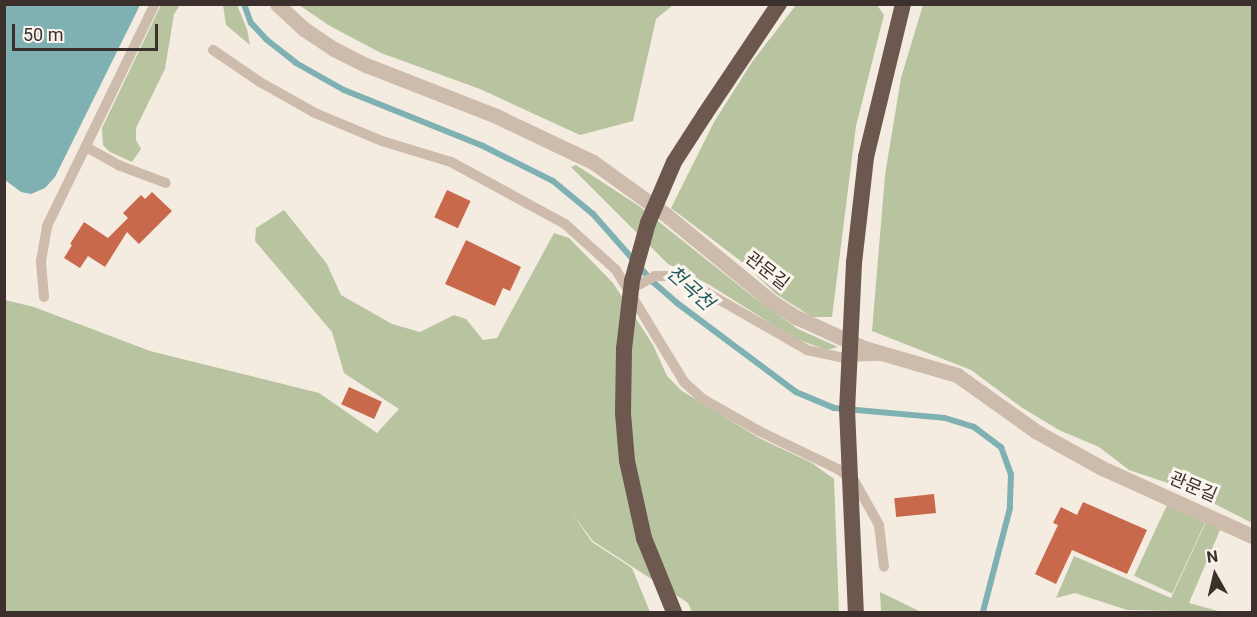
<!DOCTYPE html>
<meta charset="utf-8">
<style>
body{margin:0}
#map{position:relative;width:1257px;height:617px;overflow:hidden;background:#f4ebe1;font-family:Roboto,"Noto Sans KR",sans-serif}
div>[style]{position:absolute}
[style*='--x']{left:calc(var(--x)*1px);top:calc(var(--y)*1px);width:calc(var(--w)*1px);rotate:calc(var(--a)*1deg)}
.green>*{inset:0;background:#b8c4a0;transform-origin:0 0}
.water>*{inset:0;background:#7fb0b2}
.stream>*{height:6px;margin:-3px;padding:0 3px;transform-origin:3px;border-radius:3px;background:#7fb0b2}
.building>*{inset:0;background:#c8694b;transform-origin:0 0}
.service>*{height:10px;margin:-5px;padding:0 5px;transform-origin:5px;border-radius:5px;background:#cdbbac}
.minor>*{height:15px;margin:-7.5px;padding:0 7.5px;transform-origin:7.5px;border-radius:7.5px;background:#cdbbac}
.trunk>*{height:16px;margin:-8px;padding:0 8px;transform-origin:8px;border-radius:8px;background:#6c584f}
.trunk-bridge>*{height:16px;margin:-8px;padding:0 8px;transform-origin:8px;border-radius:8px;background:#6c584f}
span{translate:-50% -50%;white-space:nowrap;text-align:center;line-height:1.15;-webkit-text-stroke:6px #fbf5ee;paint-order:stroke}
.street-label{font-size:18px;color:#3b302b}
.water-label{font-size:20px;color:#1f5a5e;font-style:italic}
.frame{position:absolute;inset:0;border:6px solid #3b302b;pointer-events:none}
.north{position:absolute;left:1185px;top:545px;width:60px;height:60px;-webkit-text-stroke:4px #fbf5ee;paint-order:stroke;rotate:352deg;font-size:16px;font-weight:700;line-height:24px;text-align:center;color:#3b302b}
.north::after{content:'';display:block;margin:auto;width:21px;height:27px;background:#3b302b;clip-path:polygon(50% 0,100% 100%,50% 72%,0 100%)}
.scale{position:absolute;left:12px;top:24px;width:146px;height:27px;box-sizing:border-box;border:3px solid #3b302b;border-top:0;padding-left:8px;font-size:18px;line-height:21px;white-space:nowrap;color:#3b302b;-webkit-text-stroke:4px #fbf5ee;paint-order:stroke}
</style>
<div id="map">
<div class="green">
<div style="clip-path:polygon(161px 5px,180px 5px,174px 14px,165px 69px,136px 128px,136px 140px,141px 149px,132px 162px,110px 152px,103px 145px,102px 128px)"></div>
<div style="clip-path:polygon(223px 5px,237px 5px,247px 29px,250px 45px,226px 25px)"></div>
<div style="clip-path:polygon(299px 5px,673px 5px,656px 19px,633px 121px,580px 135px,480px 89px,381px 53px,330px 26px)"></div>
<div style="clip-path:polygon(796px 5px,877px 5px,884px 15px,856px 126px,832px 317px,812px 317px,776px 294px,742px 262px,671px 208px,714px 122px,752px 62px)"></div>
<div style="clip-path:polygon(923px 5px,1252px 5px,1252px 523px,1186px 489px,1129px 470px,1099px 447px,1059px 430px,1021px 407px,971px 370px,872px 331px,885px 175px,901px 78px)"></div>
<div style="clip-path:polygon(576px 165px,639px 206px,756px 299px,798px 329px,838px 347px,827px 350px,796px 339px,708px 284px,668px 264px,571px 167px)"></div>
<div style="clip-path:polygon(284px 210px,327px 264px,341px 295px,392px 324px,420px 332px,454px 315px,466px 319px,483px 340px,497px 338px,554px 233px,569px 238px,613px 283px,653px 345px,667px 376px,682px 391px,759px 438px,812px 463px,834px 479px,839px 612px,692px 612px,688px 603px,593px 541px,571px 512px,592px 542px,632px 568px,650px 612px,5px 612px,5px 300px,34px 307px,150px 351px,319px 393px,377px 433px,399px 409px,344px 373px,332px 332px,255px 241px,256px 228px)"></div>
<div style="left:1167px;top:505px;width:42px;height:78px;rotate:25deg"></div>
<div style="clip-path:polygon(1206px 522px,1220px 530px,1189px 603px,1222px 612px,1127px 610px,1075px 593px,1056px 598px,1074px 556px,1171px 598px)"></div>
<div style="clip-path:polygon(880px 592px,921px 612px,881px 612px)"></div>
</div>
<div class="water">
<div style="clip-path:polygon(5px 4px,140px 5px,55px 177px,45px 188px,31px 194px,21px 192px,5px 180px)"></div>
</div>
<div class="stream">
<div style="--x:244;--y:4;--w:20;--a:70"></div>
<div style="--x:251;--y:23;--w:23;--a:47"></div>
<div style="--x:267;--y:40;--w:37;--a:38"></div>
<div style="--x:296;--y:63;--w:55;--a:29.4"></div>
<div style="--x:344;--y:90;--w:150;--a:21.9"></div>
<div style="--x:483;--y:146;--w:78;--a:26.6"></div>
<div style="--x:553;--y:181;--w:52;--a:39.5"></div>
<div style="--x:593;--y:214;--w:91;--a:48.6"></div>
<div style="--x:653;--y:282;--w:32;--a:41"></div>
<div style="--x:677;--y:303;--w:149;--a:36.8"></div>
<div style="--x:796;--y:392;--w:41;--a:22.8"></div>
<div style="--x:834;--y:408;--w:111;--a:5.1"></div>
<div style="--x:945;--y:418;--w:30;--a:17"></div>
<div style="--x:974;--y:427;--w:34;--a:37"></div>
<div style="--x:1001;--y:447;--w:29;--a:70"></div>
<div style="--x:1011;--y:474;--w:34;--a:92"></div>
<div style="--x:1010;--y:508;--w:107;--a:104.6"></div>
</div>
<div class="building">
<div style="left:447px;top:190px;width:26px;height:30px;rotate:25deg"></div>
<div style="clip-path:polygon(152px 192px,172px 211px,139px 244px,127px 232px,105px 267px,88px 256px,80px 268px,64px 258px,72px 245px,70px 244px,84px 222px,108px 238px,128px 218px,123px 213px,141px 195px,145px 199px)"></div>
<div style="clip-path:polygon(466px 240px,521px 267px,510px 291px,503px 288px,495px 306px,445px 284px)"></div>
<div style="left:349px;top:387px;width:36px;height:19px;rotate:24deg"></div>
<div style="left:934px;top:494px;width:19px;height:40px;rotate:84deg"></div>
<div style="clip-path:polygon(1083px 502px,1147px 530px,1127px 574px,1072px 550px,1056px 584px,1035px 574px,1058px 525px,1053px 523px,1061px 507px,1077px 515px)"></div>
</div>
<div class="service">
<div style="--x:213;--y:50;--w:57;--a:34.2"></div>
<div style="--x:260;--y:82;--w:63;--a:29.4"></div>
<div style="--x:315;--y:113;--w:73;--a:22.7"></div>
<div style="--x:382;--y:141;--w:72;--a:16.9"></div>
<div style="--x:451;--y:162;--w:130;--a:28.5"></div>
<div style="--x:565;--y:224;--w:69;--a:42"></div>
<div style="--x:616;--y:270;--w:131;--a:58.7"></div>
<div style="--x:684;--y:382;--w:25;--a:42"></div>
<div style="--x:703;--y:399;--w:64;--a:29.7"></div>
<div style="--x:759;--y:431;--w:88;--a:25.7"></div>
<div style="--x:838;--y:469;--w:21;--a:37"></div>
<div style="--x:855;--y:482;--w:49;--a:60.8"></div>
<div style="--x:879;--y:525;--w:42;--a:83.2"></div>
<div style="--x:86;--y:147;--w:37;--a:29"></div>
<div style="--x:118;--y:165;--w:51;--a:20.6"></div>
<div style="--x:629;--y:290;--w:30;--a:-28"></div>
<div style="--x:655;--y:276;--w:23;--a:0"></div>
<div style="--x:678;--y:276;--w:149;--a:29.8"></div>
<div style="--x:807;--y:350;--w:35;--a:12"></div>
<div style="--x:841;--y:357;--w:38;--a:-2"></div>
<div style="--x:44;--y:297;--w:36;--a:-95"></div>
<div style="--x:41;--y:261;--w:36;--a:-80"></div>
<div style="--x:47;--y:226;--w:247;--a:-64.1"></div>
</div>
<div class="minor">
<div style="--x:277;--y:4;--w:37;--a:43"></div>
<div style="--x:304;--y:29;--w:36;--a:34"></div>
<div style="--x:334;--y:49;--w:36;--a:27"></div>
<div style="--x:366;--y:65;--w:140;--a:21.4"></div>
<div style="--x:496;--y:116;--w:107;--a:25.4"></div>
<div style="--x:593;--y:162;--w:89;--a:35.8"></div>
<div style="--x:665;--y:214;--w:137;--a:39.4"></div>
<div style="--x:771;--y:301;--w:30;--a:33"></div>
<div style="--x:796;--y:317;--w:75;--a:24.5"></div>
<div style="--x:864;--y:348;--w:97;--a:16.2"></div>
<div style="--x:957;--y:375;--w:98;--a:35.5"></div>
<div style="--x:1037;--y:432;--w:74;--a:29"></div>
<div style="--x:1102;--y:468;--w:165;--a:24.4"></div>
</div>
<div class="trunk">
<div style="--x:705;--y:114;--w:133;--a:-56.1"></div>
<div style="--x:854;--y:263;--w:107;--a:-83.5"></div>
<div style="--x:866;--y:157;--w:157;--a:-76.4"></div>
</div>
<div class="trunk-bridge">
<div style="--x:854;--y:263;--w:146;--a:92.7"></div>
<div style="--x:847;--y:409;--w:203;--a:87.5"></div>
<div style="--x:674;--y:612;--w:80;--a:-112.1"></div>
<div style="--x:644;--y:538;--w:79;--a:-102.4"></div>
<div style="--x:627;--y:461;--w:48;--a:-94.8"></div>
<div style="--x:623;--y:413;--w:64;--a:-89.1"></div>
<div style="--x:624;--y:349;--w:68;--a:-83.3"></div>
<div style="--x:632;--y:281;--w:60;--a:-74.6"></div>
<div style="--x:648;--y:223;--w:66;--a:-66.9"></div>
<div style="--x:674;--y:162;--w:57;--a:-57.1"></div>
</div>
<div class="street-label">
<span style="left:767px;top:271px;rotate:38deg">관문길</span>
<span style="left:1193px;top:487px;rotate:23deg">관문길</span>
</div>
<div class="water-label">
<span style="left:690px;top:288px;rotate:42deg">천곡천</span>
</div>
<div class="frame"></div>
<div class="north">N</div>
<div class="scale">50 m</div>
</div>
